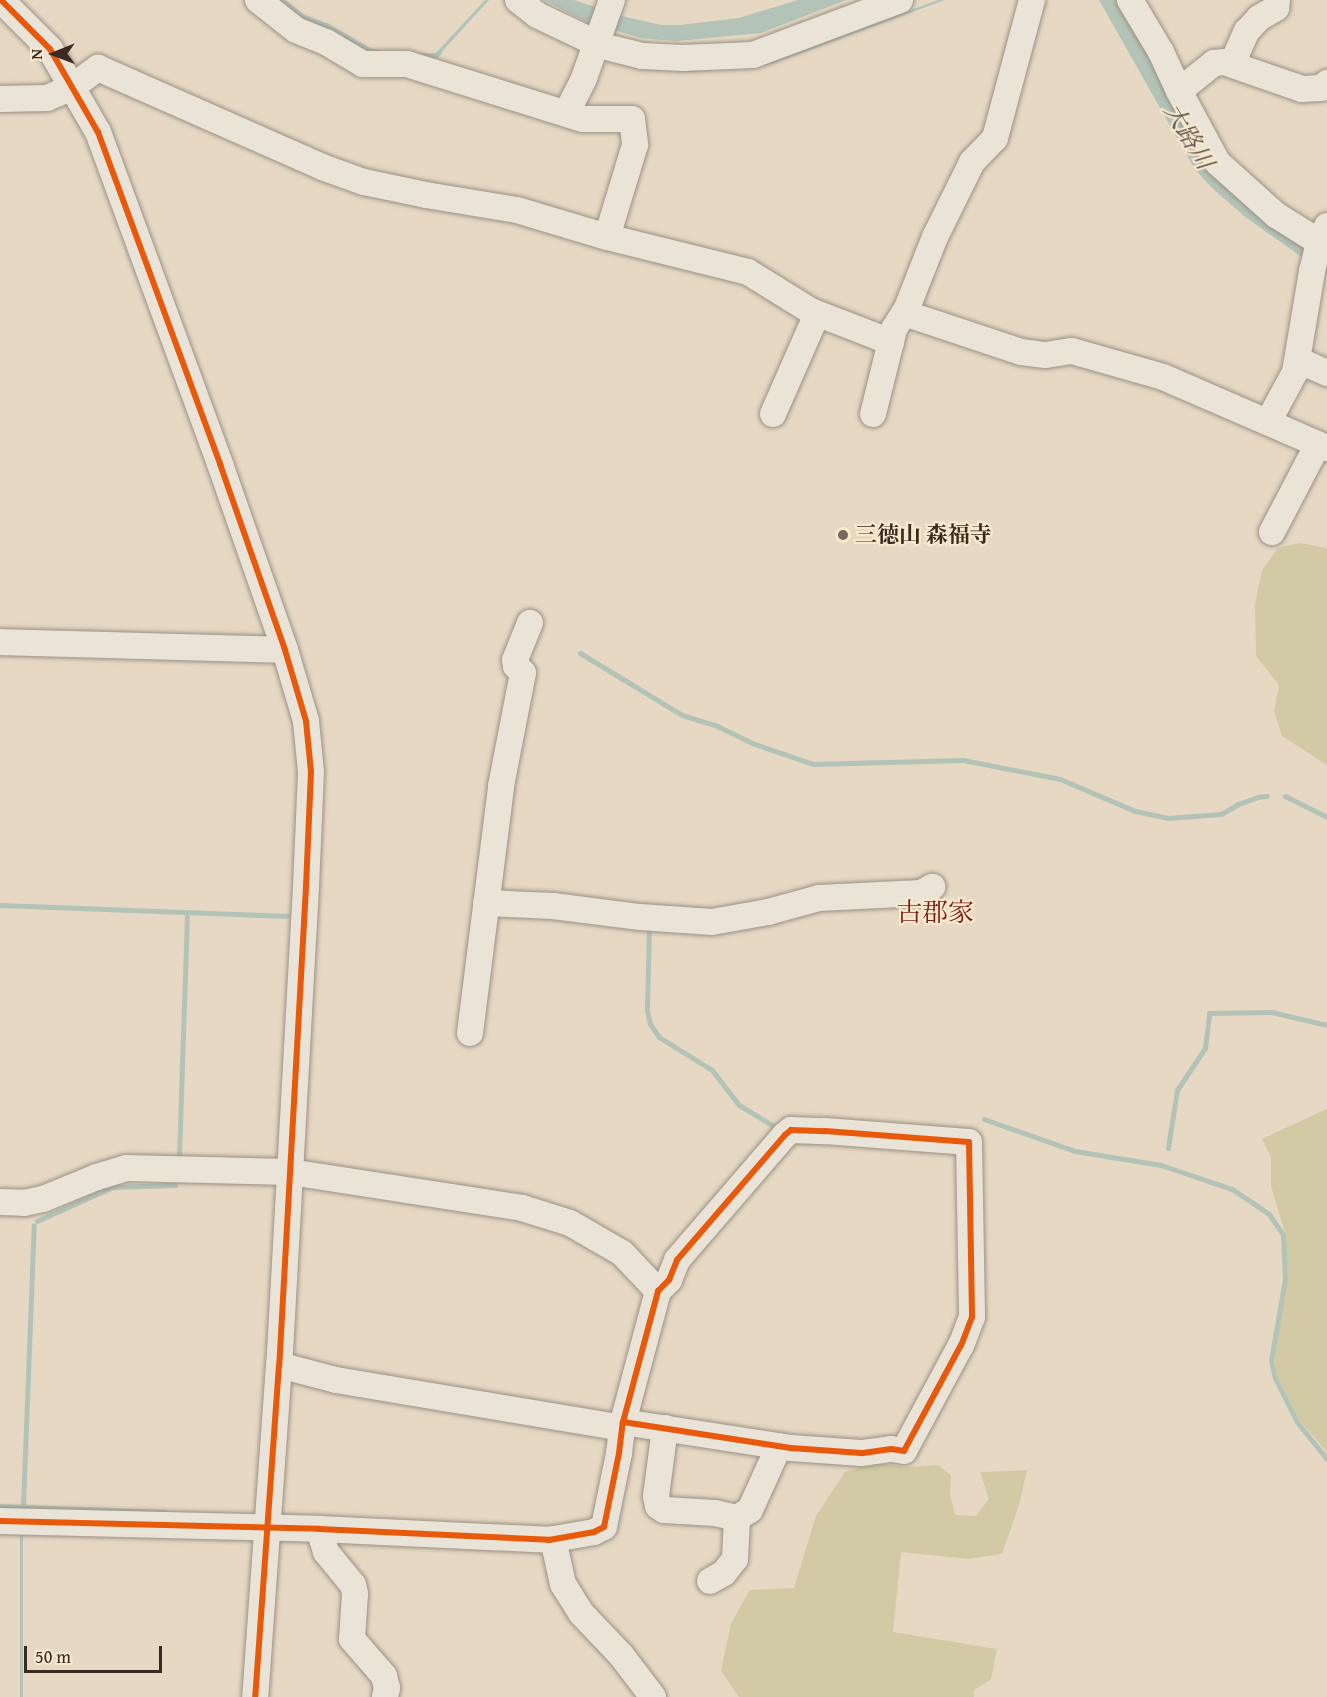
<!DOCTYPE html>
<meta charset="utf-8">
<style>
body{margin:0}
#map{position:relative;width:1327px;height:1697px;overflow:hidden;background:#e6d8c3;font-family:"Gentium Book Plus","Noto Serif JP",serif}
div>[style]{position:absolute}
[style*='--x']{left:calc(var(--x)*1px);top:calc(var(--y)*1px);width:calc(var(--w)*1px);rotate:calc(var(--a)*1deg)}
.green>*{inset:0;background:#d1caa4}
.water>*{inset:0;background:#b3c3b8;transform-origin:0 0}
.stream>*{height:5px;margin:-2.5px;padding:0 2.5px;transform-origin:2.5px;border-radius:2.5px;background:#b3c3b8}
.roads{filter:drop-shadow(0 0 2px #9b9184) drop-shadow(0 0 2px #9b9184)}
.minor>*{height:26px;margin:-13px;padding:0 13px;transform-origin:13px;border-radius:13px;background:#e9e3d8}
.cycleway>*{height:6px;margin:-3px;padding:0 3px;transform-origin:3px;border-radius:3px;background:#e8590c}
.dots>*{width:16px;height:16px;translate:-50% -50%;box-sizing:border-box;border:3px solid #f8e8ce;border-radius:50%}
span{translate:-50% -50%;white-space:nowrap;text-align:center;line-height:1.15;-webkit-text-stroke:4.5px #f8e8ce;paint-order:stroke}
.poi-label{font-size:22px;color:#3a2b21;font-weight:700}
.left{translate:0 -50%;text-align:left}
.water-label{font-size:24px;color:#534f46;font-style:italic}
.quarter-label{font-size:26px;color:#7a1f14}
.north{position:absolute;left:24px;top:24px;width:60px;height:60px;-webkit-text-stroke:4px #f8e8ce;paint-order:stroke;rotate:269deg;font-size:16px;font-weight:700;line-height:24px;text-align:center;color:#3a2b21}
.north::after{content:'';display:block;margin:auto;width:21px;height:27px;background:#3a2b21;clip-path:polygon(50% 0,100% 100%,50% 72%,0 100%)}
.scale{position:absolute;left:24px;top:1646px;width:138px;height:27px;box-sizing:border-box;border:3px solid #3a2b21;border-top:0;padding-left:8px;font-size:18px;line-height:21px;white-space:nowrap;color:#3a2b21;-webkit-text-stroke:4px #f8e8ce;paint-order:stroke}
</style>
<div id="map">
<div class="green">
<div style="clip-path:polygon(1300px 543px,1327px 548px,1327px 765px,1282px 736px,1274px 711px,1279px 685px,1256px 656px,1255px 604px,1262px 570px,1278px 548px)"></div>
<div style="clip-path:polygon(1327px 1109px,1327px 1452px,1299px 1420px,1278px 1378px,1274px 1360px,1288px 1277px,1285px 1233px,1271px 1186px,1271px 1157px,1262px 1139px)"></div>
<div style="clip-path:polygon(873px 1463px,908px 1467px,938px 1465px,951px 1475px,950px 1495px,955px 1515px,976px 1516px,989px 1499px,980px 1472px,1027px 1470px,1019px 1505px,1002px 1554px,969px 1559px,901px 1552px,893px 1632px,997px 1649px,991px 1679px,973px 1691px,974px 1697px,739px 1697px,721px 1671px,731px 1623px,750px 1590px,794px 1588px,816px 1516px,845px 1472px)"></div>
</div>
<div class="water">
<div style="clip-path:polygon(485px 0,489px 0,436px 58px,434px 55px)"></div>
<div style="clip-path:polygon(544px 0,574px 0,626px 17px,661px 25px,680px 25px,739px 18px,798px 0,846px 0,761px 33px,676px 41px,641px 38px,589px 23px)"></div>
<div style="clip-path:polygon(938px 0,945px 0,772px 64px,692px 72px,646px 70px,601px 58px,773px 61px)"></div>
<div style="clip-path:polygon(1099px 0,1122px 0,1184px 117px,1327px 254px,1327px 275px,1244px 216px,1210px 186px,1194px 168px)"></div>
<div style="left:20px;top:1535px;width:3px;height:162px"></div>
</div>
<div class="stream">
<div style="--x:282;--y:0;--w:26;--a:39"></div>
<div style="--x:302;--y:16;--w:26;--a:21"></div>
<div style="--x:326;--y:25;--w:50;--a:30.2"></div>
<div style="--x:369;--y:50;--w:11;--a:15"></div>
<div style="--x:414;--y:55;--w:22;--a:0"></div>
<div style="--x:436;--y:55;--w:4;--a:-45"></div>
<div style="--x:580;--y:653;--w:119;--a:31.3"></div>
<div style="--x:682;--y:715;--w:37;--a:17"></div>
<div style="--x:717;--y:726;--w:39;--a:26"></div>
<div style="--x:752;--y:743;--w:65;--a:19"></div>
<div style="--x:813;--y:764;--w:150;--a:-1.5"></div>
<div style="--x:963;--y:760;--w:99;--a:11.1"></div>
<div style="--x:1060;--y:779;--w:82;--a:23.1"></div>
<div style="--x:1135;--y:811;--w:34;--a:12"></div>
<div style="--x:1168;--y:818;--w:53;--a:-4.3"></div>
<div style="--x:1221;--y:814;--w:20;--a:-30"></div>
<div style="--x:1238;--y:804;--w:21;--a:-19"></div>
<div style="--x:1258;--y:797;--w:9;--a:-6"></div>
<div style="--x:1285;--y:796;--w:47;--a:26.6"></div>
<div style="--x:0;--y:905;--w:287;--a:2.2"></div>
<div style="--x:649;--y:926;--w:84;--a:91.4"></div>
<div style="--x:647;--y:1010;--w:14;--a:78"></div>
<div style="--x:650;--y:1024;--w:16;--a:55"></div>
<div style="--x:659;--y:1037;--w:62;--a:31.9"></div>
<div style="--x:712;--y:1070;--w:44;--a:52.4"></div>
<div style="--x:739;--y:1105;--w:44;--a:31.2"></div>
<div style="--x:984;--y:1119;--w:96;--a:19.4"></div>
<div style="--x:1075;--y:1151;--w:87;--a:9.2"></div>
<div style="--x:1161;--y:1165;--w:75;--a:18.7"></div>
<div style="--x:1232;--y:1189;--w:45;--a:34"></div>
<div style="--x:1269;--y:1214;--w:25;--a:56"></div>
<div style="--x:1283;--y:1235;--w:44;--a:87.4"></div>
<div style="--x:1285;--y:1279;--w:83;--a:99.7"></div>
<div style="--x:1271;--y:1361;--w:17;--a:77"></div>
<div style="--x:1275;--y:1378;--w:49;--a:63.4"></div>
<div style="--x:1297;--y:1422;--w:48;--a:51"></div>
<div style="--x:1168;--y:1148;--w:59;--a:-81.2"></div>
<div style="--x:1177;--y:1090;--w:50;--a:-56.3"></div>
<div style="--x:1205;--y:1048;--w:35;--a:-83"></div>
<div style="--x:1209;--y:1013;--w:62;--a:-0.9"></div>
<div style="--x:1271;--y:1012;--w:57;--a:13.1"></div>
<div style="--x:179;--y:1156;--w:241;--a:-88.1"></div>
<div style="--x:37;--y:1221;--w:82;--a:-24.4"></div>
<div style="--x:112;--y:1187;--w:63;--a:-1.8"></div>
<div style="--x:23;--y:1505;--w:280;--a:-87.8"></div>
<div style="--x:0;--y:1506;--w:165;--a:2.1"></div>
</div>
<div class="roads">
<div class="minor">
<div style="--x:1;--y:0;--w:69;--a:45"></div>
<div style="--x:50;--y:49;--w:96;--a:60"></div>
<div style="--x:98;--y:132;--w:354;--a:69.8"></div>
<div style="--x:220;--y:464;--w:197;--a:70.7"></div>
<div style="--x:285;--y:650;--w:74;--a:73.5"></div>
<div style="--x:306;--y:721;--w:51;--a:84.4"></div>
<div style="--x:311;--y:772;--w:115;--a:92.5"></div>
<div style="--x:306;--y:887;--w:479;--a:93.2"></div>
<div style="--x:279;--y:1365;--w:333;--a:94.1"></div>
<div style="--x:258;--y:0;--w:48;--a:38.3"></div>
<div style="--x:296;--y:30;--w:32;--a:22"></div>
<div style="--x:326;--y:42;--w:43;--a:30.7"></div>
<div style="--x:363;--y:64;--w:44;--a:0"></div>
<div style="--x:407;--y:64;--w:184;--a:17.4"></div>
<div style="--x:583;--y:119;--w:49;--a:0"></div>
<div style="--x:632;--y:119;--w:26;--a:83"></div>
<div style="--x:635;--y:145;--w:96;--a:106.9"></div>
<div style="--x:518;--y:0;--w:24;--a:38"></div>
<div style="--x:537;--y:15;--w:72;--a:25.5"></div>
<div style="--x:602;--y:46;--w:41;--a:14"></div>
<div style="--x:642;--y:56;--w:41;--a:2.8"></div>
<div style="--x:683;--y:58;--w:70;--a:-2.5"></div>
<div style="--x:753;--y:55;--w:157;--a:-20.5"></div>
<div style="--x:1130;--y:0;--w:61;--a:59.2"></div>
<div style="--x:1161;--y:52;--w:43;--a:65.2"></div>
<div style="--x:1179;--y:91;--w:82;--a:61.6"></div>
<div style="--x:1218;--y:163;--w:78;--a:41.9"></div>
<div style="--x:1276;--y:215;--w:60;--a:32.1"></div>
<div style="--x:1232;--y:64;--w:36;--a:-66"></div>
<div style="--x:1247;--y:31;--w:18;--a:-47"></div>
<div style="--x:1259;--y:18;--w:20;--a:-30"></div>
<div style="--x:1276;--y:8;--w:8;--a:-83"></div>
<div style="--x:1179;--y:91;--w:45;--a:-38.7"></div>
<div style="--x:1214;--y:63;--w:10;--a:-6"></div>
<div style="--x:1224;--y:62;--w:83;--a:19.1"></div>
<div style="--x:1302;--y:89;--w:19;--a:-3"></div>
<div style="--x:1321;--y:88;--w:8;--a:-40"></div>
<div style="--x:0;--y:99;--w:47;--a:-1.2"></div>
<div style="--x:47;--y:98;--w:26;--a:-23"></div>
<div style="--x:71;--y:88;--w:34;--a:-37"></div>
<div style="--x:98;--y:68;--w:245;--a:23.8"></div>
<div style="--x:322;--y:167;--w:45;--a:19.7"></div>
<div style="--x:364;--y:182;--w:63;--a:11.8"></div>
<div style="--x:426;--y:195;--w:92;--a:9.4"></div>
<div style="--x:517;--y:210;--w:94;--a:16.7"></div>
<div style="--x:607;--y:237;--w:145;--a:13.9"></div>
<div style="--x:748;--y:272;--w:74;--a:31.8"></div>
<div style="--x:811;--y:311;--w:86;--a:21.2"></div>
<div style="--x:567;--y:112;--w:38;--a:-63"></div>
<div style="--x:584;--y:78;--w:83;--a:-70.3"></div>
<div style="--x:904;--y:313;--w:123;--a:18.4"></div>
<div style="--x:1021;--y:352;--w:25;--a:7"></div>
<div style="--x:1046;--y:355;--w:26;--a:-9"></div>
<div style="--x:1072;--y:351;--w:95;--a:15.9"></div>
<div style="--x:1163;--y:377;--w:179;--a:23.4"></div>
<div style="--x:1298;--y:360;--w:32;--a:24"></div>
<div style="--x:773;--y:414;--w:109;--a:-66.3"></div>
<div style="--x:873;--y:414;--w:88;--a:-76.1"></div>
<div style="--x:894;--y:329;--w:25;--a:-58"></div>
<div style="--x:907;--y:308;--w:76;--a:-68.5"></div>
<div style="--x:935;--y:237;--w:84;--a:-63.7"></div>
<div style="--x:972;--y:162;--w:33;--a:-46"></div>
<div style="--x:995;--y:138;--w:143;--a:-75"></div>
<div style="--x:1268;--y:422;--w:57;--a:-61.6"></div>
<div style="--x:1295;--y:372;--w:102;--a:-80.4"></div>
<div style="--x:1312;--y:271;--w:30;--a:-76"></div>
<div style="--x:1319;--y:242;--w:18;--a:-63"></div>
<div style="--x:1272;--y:532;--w:99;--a:-62.4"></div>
<div style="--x:0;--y:642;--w:285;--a:1.6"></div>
<div style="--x:486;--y:903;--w:67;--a:2.6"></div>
<div style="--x:553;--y:906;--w:88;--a:7.2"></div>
<div style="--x:640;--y:917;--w:72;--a:4"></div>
<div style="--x:712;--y:922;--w:57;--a:-10.1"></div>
<div style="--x:768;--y:912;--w:53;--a:-15.4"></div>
<div style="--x:819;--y:898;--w:102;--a:-2.8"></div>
<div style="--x:921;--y:893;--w:13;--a:-29"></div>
<div style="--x:470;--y:1033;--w:249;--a:-82.8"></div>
<div style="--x:501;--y:786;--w:115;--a:-79"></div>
<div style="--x:523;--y:673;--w:10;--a:-135"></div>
<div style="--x:516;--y:666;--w:6;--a:-99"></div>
<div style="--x:515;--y:660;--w:40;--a:-68"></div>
<div style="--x:0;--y:1202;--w:24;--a:2"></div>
<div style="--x:24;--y:1203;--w:19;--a:-12"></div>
<div style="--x:43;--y:1199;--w:58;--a:-22.2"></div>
<div style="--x:97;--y:1177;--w:30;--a:-17"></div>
<div style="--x:126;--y:1168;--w:164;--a:1.4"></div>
<div style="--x:290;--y:1172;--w:235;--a:8.8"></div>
<div style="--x:522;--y:1208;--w:50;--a:17.4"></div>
<div style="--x:570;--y:1223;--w:60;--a:30"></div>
<div style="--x:622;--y:1253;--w:52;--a:46.5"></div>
<div style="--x:279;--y:1365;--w:59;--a:14.7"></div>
<div style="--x:336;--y:1380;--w:290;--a:9.5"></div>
<div style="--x:665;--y:1428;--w:69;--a:97.5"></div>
<div style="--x:656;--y:1496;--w:10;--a:79"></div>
<div style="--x:658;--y:1506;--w:7;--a:34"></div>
<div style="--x:664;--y:1510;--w:51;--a:3.4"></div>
<div style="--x:715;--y:1513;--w:23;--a:13"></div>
<div style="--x:0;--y:1521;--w:319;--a:1.4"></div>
<div style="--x:319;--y:1529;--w:230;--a:2.7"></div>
<div style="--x:549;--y:1540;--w:46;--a:-10.1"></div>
<div style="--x:594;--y:1532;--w:11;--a:-27"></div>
<div style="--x:604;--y:1527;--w:76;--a:-78.5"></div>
<div style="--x:619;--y:1453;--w:31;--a:-83"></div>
<div style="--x:623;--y:1422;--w:136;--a:-75"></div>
<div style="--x:658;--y:1291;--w:16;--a:-45"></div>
<div style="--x:669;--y:1280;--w:22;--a:-68"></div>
<div style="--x:677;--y:1260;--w:165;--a:-49.2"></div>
<div style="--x:785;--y:1135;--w:8;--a:-40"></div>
<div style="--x:791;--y:1130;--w:34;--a:2"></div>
<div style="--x:825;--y:1131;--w:144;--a:4.4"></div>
<div style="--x:969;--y:1142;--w:175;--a:89"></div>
<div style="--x:972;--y:1317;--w:30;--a:111"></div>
<div style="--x:961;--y:1345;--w:120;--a:118.3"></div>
<div style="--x:904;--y:1451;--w:13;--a:-171"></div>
<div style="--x:891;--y:1449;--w:30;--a:172"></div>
<div style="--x:861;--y:1453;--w:70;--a:-175.9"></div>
<div style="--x:791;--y:1448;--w:170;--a:-171.2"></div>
<div style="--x:319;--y:1529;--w:24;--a:73"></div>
<div style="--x:326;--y:1552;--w:43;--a:50.7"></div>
<div style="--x:353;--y:1585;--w:9;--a:77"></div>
<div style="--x:355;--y:1594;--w:45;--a:93.8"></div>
<div style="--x:352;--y:1639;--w:49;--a:49.1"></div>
<div style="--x:384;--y:1676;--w:12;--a:76"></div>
<div style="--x:387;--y:1688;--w:9;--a:103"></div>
<div style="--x:553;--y:1539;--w:46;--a:77.5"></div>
<div style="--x:563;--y:1584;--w:34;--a:58"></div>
<div style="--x:581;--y:1613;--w:58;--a:46.4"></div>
<div style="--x:621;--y:1655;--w:53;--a:52.7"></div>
<div style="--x:710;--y:1581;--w:16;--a:-30"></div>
<div style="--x:724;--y:1573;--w:18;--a:-52"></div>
<div style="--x:735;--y:1559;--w:41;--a:-87.2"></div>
<div style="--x:737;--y:1518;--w:15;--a:-32"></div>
<div style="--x:750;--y:1510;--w:70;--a:-65.6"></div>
</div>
</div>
<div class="cycleway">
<div style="--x:1;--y:0;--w:69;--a:45"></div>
<div style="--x:50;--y:49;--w:96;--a:60"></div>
<div style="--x:98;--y:132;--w:354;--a:69.8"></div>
<div style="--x:220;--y:464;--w:197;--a:70.7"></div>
<div style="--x:285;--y:650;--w:74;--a:73.5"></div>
<div style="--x:306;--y:721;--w:51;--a:84.4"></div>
<div style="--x:311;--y:772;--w:115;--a:92.5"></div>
<div style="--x:306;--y:887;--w:479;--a:93.2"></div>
<div style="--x:279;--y:1365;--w:333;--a:94.1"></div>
<div style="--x:0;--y:1521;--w:319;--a:1.4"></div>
<div style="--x:319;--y:1529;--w:230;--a:2.7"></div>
<div style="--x:549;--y:1540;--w:46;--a:-10.1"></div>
<div style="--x:594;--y:1532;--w:11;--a:-27"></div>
<div style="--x:604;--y:1527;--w:76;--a:-78.5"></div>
<div style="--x:619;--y:1453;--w:31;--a:-83"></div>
<div style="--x:623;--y:1422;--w:136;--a:-75"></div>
<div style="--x:658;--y:1291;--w:16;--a:-45"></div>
<div style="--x:669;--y:1280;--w:22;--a:-68"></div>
<div style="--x:677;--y:1260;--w:165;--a:-49.2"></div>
<div style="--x:785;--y:1135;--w:8;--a:-40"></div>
<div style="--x:791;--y:1130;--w:34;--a:2"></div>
<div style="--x:825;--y:1131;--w:144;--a:4.4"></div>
<div style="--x:969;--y:1142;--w:175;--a:89"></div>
<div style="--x:972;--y:1317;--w:30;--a:111"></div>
<div style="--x:961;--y:1345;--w:120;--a:118.3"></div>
<div style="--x:904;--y:1451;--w:13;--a:-171"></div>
<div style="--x:891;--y:1449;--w:30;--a:172"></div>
<div style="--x:861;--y:1453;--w:70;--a:-175.9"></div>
<div style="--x:791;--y:1448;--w:170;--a:-171.2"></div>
</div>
<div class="dots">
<div style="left:843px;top:535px;background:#76685a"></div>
</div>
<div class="poi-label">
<span class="left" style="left:855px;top:535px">三徳山 森福寺</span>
</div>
<div class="water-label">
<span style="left:1189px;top:136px;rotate:59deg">大路川</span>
</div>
<div class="quarter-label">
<span style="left:935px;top:912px">古郡家</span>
</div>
<div class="north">N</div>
<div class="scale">50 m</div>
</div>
